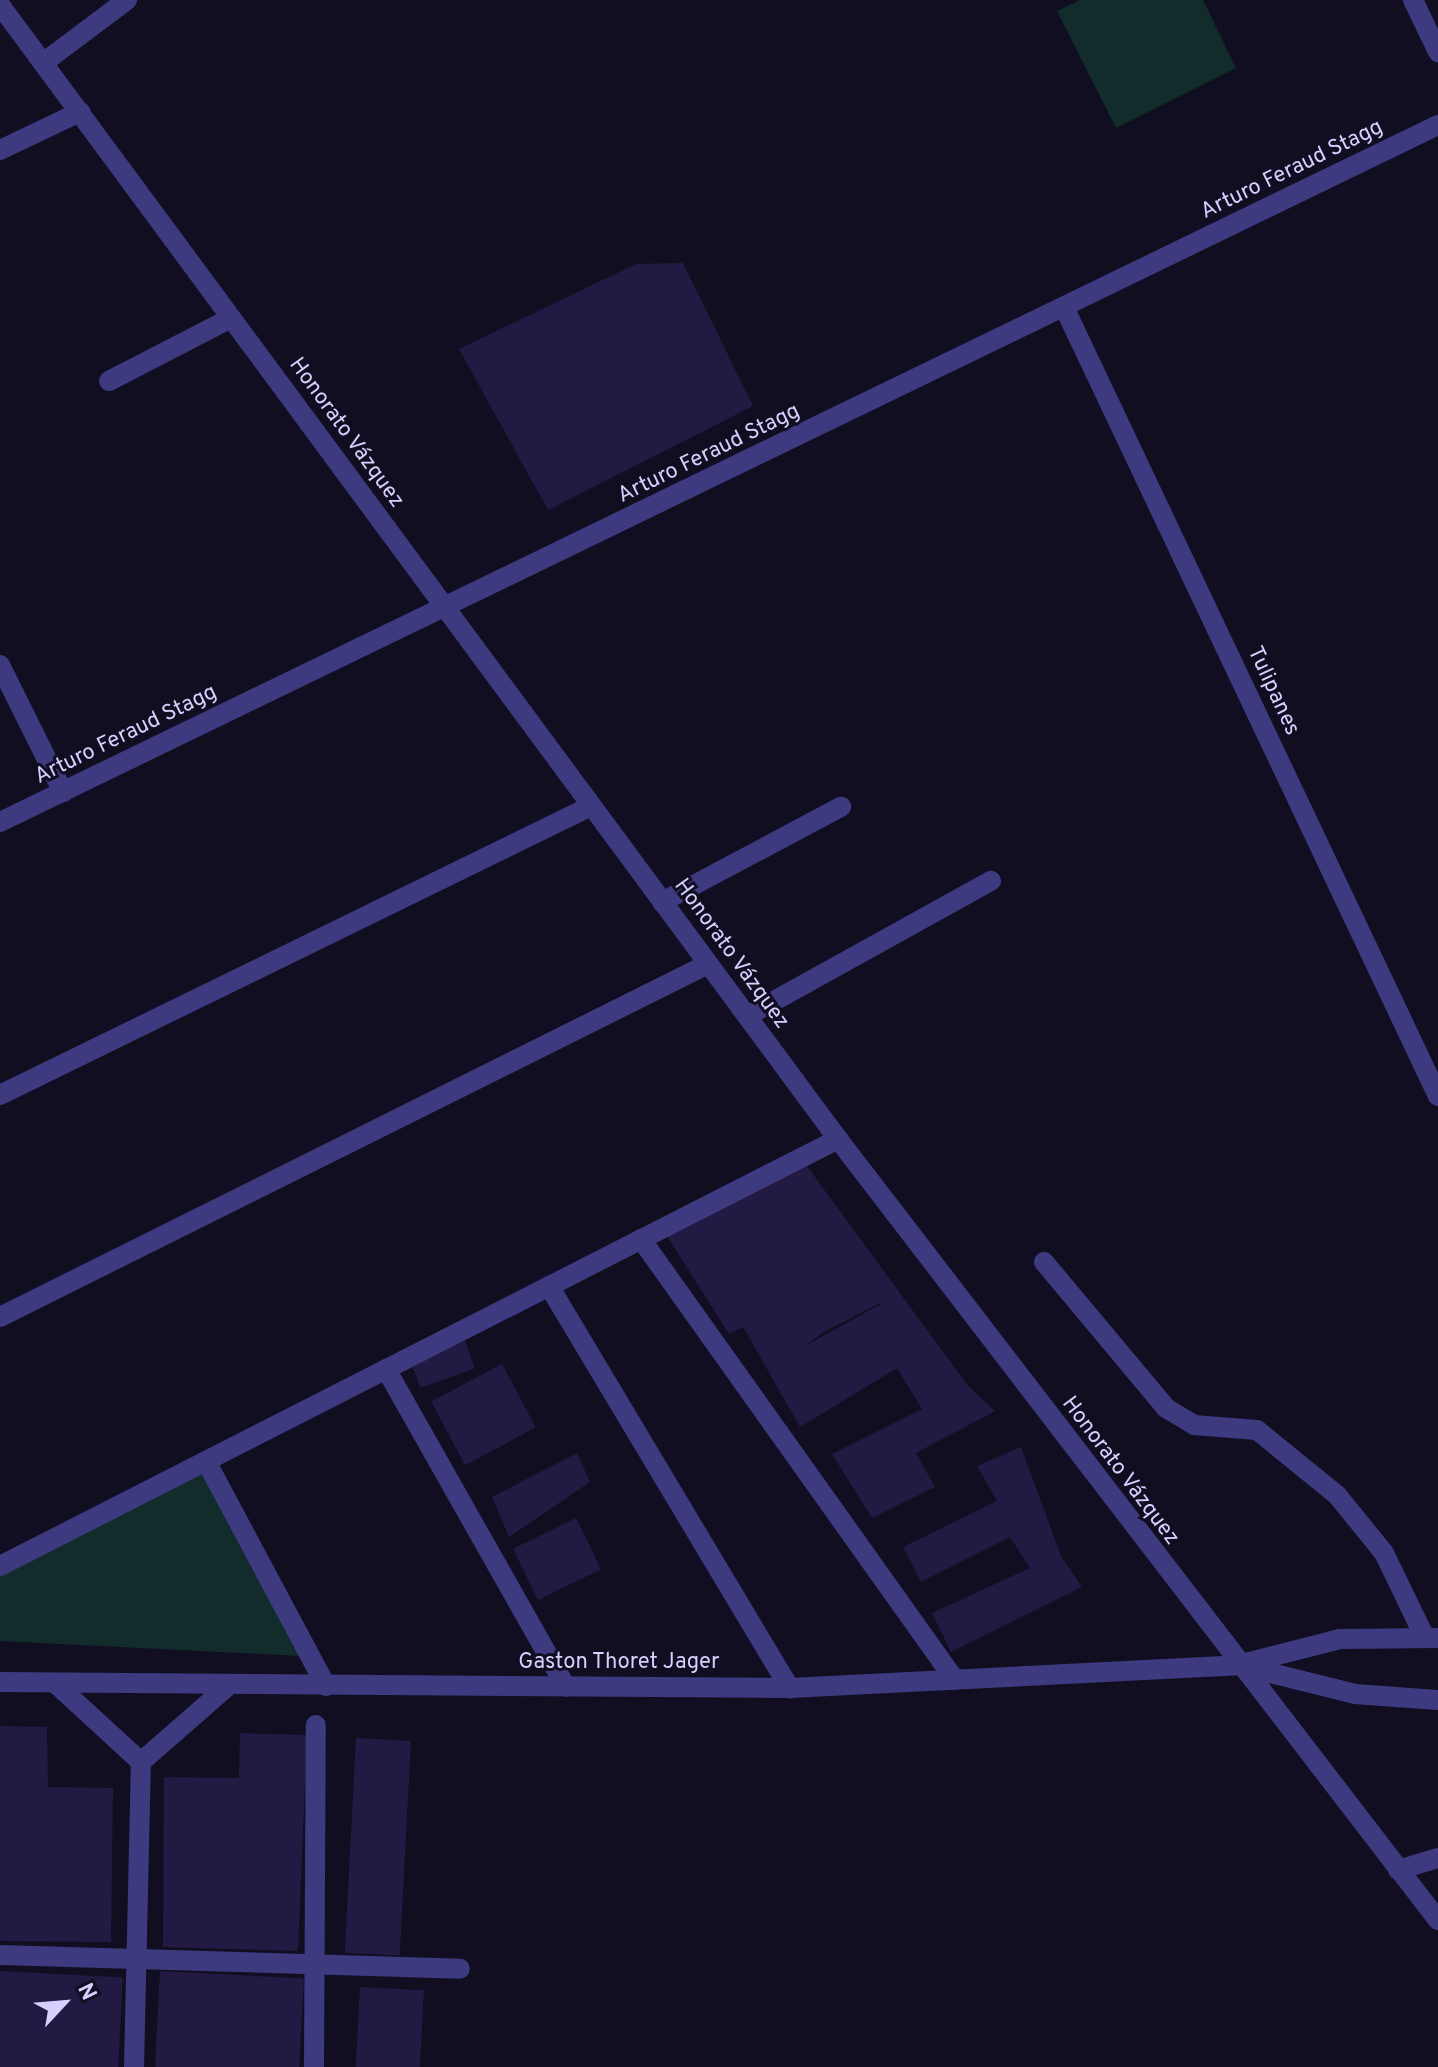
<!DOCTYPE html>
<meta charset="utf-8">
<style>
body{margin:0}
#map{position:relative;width:1438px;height:2067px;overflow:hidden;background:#110e22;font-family:Overpass,sans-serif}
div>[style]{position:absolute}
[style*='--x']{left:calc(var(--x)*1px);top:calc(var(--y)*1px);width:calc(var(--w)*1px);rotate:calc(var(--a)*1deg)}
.green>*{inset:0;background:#112c2b}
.building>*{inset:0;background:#231a43;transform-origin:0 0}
.service>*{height:20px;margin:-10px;padding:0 10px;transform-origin:10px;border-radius:10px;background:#3d3a80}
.minor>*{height:20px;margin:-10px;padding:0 10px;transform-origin:10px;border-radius:10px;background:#3d3a80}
.tertiary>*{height:20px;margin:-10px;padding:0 10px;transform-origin:10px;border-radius:10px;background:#3d3a80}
span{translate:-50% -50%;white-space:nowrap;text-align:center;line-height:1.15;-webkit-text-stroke:6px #110e22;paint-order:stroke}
.street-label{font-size:22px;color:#d5d0fe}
.north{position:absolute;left:24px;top:1963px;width:80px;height:80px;-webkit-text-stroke:6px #110e22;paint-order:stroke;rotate:64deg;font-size:22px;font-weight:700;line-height:32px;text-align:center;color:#d5d0fe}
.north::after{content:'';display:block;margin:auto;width:28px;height:36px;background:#d5d0fe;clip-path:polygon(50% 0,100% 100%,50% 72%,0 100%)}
</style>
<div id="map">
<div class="green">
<div style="clip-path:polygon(1080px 0,1203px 0,1236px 68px,1116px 128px,1057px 11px)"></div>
<div style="clip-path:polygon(202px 1472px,302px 1656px,0 1641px,0 1573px)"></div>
</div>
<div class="building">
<div style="clip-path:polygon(683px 263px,753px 406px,548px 510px,459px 349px,636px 264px)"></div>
<div style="clip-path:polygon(evenodd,801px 1158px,968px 1386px,995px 1411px,916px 1453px,935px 1487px,872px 1518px,832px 1454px,922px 1409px,897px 1368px,800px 1427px,743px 1327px,729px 1334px,662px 1228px,801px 1158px,880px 1303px,881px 1304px,805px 1346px,822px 1333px,880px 1303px)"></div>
<div style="left:465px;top:1341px;width:29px;height:58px;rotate:70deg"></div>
<div style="left:502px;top:1364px;width:72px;height:80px;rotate:62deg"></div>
<div style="clip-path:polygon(1021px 1447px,1061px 1556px,1082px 1587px,951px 1652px,932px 1613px,1030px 1568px,1010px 1537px,921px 1582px,903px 1547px,997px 1501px,977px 1466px)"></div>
<div style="clip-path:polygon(577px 1453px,590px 1482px,509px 1537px,492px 1497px)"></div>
<div style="left:576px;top:1518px;width:57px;height:70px;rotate:64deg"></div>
<div style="clip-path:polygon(0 1726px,47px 1727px,48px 1787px,113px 1788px,111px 1942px,0 1941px)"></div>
<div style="clip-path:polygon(240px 1733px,307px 1735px,298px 1951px,163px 1947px,164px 1777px,239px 1778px)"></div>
<div style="left:356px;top:1738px;width:55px;height:215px;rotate:3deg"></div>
<div style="left:0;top:1971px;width:123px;height:96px;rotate:3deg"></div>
<div style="left:160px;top:1971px;width:144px;height:96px;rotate:3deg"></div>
<div style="left:360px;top:1987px;width:64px;height:80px;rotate:3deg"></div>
</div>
<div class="service">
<div style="--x:43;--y:63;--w:105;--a:-36.9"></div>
<div style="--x:109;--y:381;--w:137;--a:-27.3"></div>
<div style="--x:0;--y:665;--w:142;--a:63.6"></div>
<div style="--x:662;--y:902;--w:203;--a:-28"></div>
<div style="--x:747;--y:1016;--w:279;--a:-29"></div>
<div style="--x:1044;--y:1262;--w:190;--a:50.1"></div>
<div style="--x:1166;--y:1408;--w:33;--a:31"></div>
<div style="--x:1194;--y:1425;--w:63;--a:4.5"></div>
<div style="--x:1257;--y:1430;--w:103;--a:39.1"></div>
<div style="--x:1337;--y:1495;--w:75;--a:51"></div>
<div style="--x:1384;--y:1553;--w:94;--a:64.2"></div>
<div style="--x:1398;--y:1870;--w:42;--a:-16.7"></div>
</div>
<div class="minor">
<div style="--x:1413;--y:0;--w:58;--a:64.3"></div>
<div style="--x:0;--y:150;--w:89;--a:-25.4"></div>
<div style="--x:1064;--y:307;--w:873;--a:64.64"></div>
<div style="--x:0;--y:822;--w:1598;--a:-25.86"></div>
<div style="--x:0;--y:1095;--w:658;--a:-26.06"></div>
<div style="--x:641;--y:1239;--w:541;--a:54.55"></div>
<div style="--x:549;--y:1286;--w:469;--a:59.1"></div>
<div style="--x:0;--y:1317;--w:791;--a:-26.5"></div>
<div style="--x:386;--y:1369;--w:365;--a:60.5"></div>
<div style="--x:206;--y:1461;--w:255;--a:61.9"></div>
<div style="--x:0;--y:1566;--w:941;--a:-27"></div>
<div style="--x:0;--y:1682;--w:790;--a:0.44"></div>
<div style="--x:790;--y:1688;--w:449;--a:-2.9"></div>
<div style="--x:55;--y:1683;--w:117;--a:42.6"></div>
<div style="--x:141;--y:1762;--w:117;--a:-41.2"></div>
<div style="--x:0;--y:1955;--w:460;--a:1.7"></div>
<div style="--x:134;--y:2067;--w:305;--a:-88.7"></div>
<div style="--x:314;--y:2067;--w:342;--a:-89.7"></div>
</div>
<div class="tertiary">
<div style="--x:0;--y:5;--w:1410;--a:53.54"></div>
<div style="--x:838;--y:1139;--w:985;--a:52.47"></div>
<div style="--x:1242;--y:1664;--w:101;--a:-14.3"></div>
<div style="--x:1340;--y:1639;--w:98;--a:-0.6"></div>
<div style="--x:1238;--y:1665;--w:121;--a:13.9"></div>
<div style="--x:1355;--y:1694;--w:83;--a:4.1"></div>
</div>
<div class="street-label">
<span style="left:1292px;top:170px;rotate:-26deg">Arturo Feraud Stagg</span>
<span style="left:346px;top:433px;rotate:54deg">Honorato Vázquez</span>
<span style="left:709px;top:454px;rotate:-26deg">Arturo Feraud Stagg</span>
<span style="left:1273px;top:691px;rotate:65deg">Tulipanes</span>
<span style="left:126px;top:735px;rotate:-26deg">Arturo Feraud Stagg</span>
<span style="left:731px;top:954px;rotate:54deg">Honorato Vázquez</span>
<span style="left:1120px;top:1471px;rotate:53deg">Honorato Vázquez</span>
<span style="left:619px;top:1663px">Gaston Thoret Jager</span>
</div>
<div class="north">N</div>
</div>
